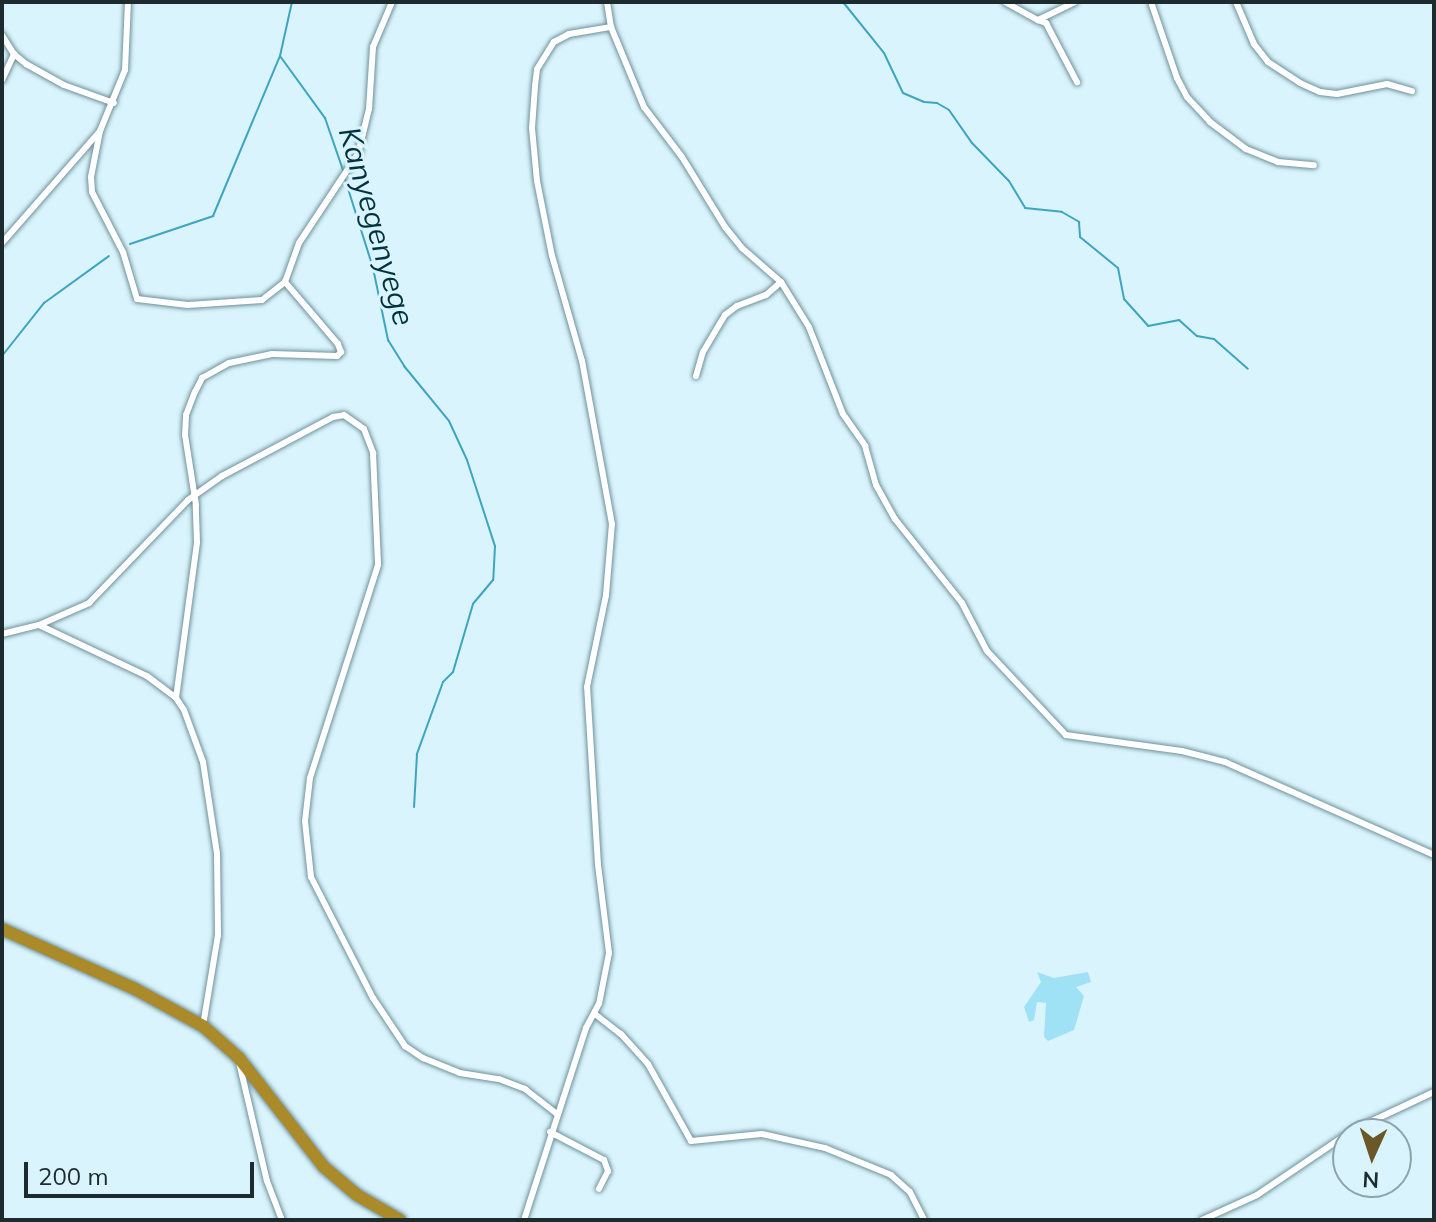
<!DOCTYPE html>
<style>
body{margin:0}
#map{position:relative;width:1436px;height:1222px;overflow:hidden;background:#d9f4fd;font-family:Mulish,sans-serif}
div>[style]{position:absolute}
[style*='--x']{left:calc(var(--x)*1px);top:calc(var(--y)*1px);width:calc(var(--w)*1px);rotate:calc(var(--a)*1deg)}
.green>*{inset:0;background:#9fe2f5}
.stream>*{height:2px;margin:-1px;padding:0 1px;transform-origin:1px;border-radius:1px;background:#3ea5bf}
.roads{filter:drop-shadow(0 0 2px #70919a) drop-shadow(0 0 2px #70919a)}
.street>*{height:6px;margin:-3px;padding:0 3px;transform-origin:3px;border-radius:3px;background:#fff}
.highway>*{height:12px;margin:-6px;padding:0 6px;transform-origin:6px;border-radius:6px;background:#ab8a2a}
span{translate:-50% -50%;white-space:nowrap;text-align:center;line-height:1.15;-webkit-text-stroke:6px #d9f4fd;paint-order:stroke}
.water-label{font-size:30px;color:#01333e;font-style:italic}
.frame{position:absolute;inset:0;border:4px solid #1d2a2e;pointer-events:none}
.north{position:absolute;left:1332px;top:1118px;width:80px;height:80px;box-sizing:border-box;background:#d9f4fd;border:2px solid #8ea3aa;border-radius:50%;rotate:183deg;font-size:22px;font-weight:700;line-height:32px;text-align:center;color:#1d2a2e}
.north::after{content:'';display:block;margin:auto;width:28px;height:36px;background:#6b5826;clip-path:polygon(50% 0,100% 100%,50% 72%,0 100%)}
.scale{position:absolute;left:24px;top:1162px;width:230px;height:36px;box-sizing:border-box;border:4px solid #1d2a2e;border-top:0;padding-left:10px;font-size:24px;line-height:28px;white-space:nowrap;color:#1d2a2e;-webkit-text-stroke:6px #d9f4fd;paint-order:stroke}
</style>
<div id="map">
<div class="green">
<div style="clip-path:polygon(1037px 972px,1054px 978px,1088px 972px,1091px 982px,1076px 987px,1084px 996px,1074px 1030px,1048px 1041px,1044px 1037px,1046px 1003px,1037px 1002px,1034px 1020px,1029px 1022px,1024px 1007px,1041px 982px)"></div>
</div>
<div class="stream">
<div style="--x:843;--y:2;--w:65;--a:51.2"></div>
<div style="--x:884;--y:53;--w:44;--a:64.6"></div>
<div style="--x:903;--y:93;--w:23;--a:23"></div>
<div style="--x:924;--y:102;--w:13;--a:4"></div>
<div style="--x:937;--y:103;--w:14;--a:30"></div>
<div style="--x:949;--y:110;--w:40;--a:55.1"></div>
<div style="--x:972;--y:143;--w:53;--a:45.8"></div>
<div style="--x:1009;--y:181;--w:31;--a:59"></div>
<div style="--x:1025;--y:208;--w:37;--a:6"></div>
<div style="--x:1062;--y:212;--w:20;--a:30"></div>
<div style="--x:1079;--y:222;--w:15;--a:86"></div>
<div style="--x:1080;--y:237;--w:49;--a:39.2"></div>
<div style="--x:1118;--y:268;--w:32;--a:79"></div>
<div style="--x:1124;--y:299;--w:36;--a:48"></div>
<div style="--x:1148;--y:326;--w:32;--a:-11"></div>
<div style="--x:1179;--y:320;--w:24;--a:42"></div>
<div style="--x:1197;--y:336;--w:17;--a:10"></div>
<div style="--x:1214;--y:339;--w:45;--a:41.4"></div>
<div style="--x:280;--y:56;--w:77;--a:54"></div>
<div style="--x:325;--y:118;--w:58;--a:70.9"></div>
<div style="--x:345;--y:179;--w:93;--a:72.5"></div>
<div style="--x:373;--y:268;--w:74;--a:78.2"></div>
<div style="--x:388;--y:340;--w:31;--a:58"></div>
<div style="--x:404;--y:366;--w:71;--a:50.7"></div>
<div style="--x:449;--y:421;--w:43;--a:65.2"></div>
<div style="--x:467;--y:460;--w:90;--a:72"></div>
<div style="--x:495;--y:546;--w:34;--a:93"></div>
<div style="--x:493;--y:580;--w:31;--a:130"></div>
<div style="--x:473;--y:604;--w:71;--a:106.4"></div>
<div style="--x:453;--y:672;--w:14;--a:135"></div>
<div style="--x:443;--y:682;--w:77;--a:109.9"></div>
<div style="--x:417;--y:754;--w:53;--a:93.2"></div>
<div style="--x:130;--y:244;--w:88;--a:-18.6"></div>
<div style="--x:213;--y:216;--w:173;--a:-67.3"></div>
<div style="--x:280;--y:56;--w:55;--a:-77.5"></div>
<div style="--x:2;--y:356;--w:68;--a:-51.6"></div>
<div style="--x:44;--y:303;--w:80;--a:-35.9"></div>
</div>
<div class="roads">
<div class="street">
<div style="--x:607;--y:2;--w:25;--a:81"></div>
<div style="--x:611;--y:27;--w:87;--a:67.6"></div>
<div style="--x:644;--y:107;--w:63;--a:52.8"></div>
<div style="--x:682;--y:157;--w:82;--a:58.4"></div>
<div style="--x:725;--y:227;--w:27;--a:51"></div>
<div style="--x:742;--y:248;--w:52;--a:41.1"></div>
<div style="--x:781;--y:282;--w:53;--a:58.1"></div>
<div style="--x:809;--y:327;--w:93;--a:68.7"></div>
<div style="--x:843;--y:414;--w:39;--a:55"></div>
<div style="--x:865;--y:446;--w:41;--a:74.2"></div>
<div style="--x:876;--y:485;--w:39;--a:61"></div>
<div style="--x:895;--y:519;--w:107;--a:51.4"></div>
<div style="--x:962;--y:603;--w:54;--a:62.5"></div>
<div style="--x:987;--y:651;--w:115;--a:46.8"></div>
<div style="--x:1066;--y:735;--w:117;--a:7.9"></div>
<div style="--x:1182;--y:751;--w:44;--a:14.3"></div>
<div style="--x:1225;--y:762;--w:229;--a:24"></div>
<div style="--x:1005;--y:2;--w:38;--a:29"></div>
<div style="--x:1038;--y:20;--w:41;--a:-25.9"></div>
<div style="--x:1151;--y:2;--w:80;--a:71.1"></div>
<div style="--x:1177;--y:78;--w:21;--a:62"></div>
<div style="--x:1187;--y:97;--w:34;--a:47"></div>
<div style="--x:1210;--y:122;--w:45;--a:36.9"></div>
<div style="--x:1246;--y:149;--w:35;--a:22"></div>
<div style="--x:1278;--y:162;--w:36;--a:5"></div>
<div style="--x:1236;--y:2;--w:46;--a:66.8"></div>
<div style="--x:1254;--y:44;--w:23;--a:52"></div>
<div style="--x:1268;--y:62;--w:38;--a:33"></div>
<div style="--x:1300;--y:83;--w:22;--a:24"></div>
<div style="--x:1320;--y:92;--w:17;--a:7"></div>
<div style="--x:1337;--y:94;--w:51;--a:-11.3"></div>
<div style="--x:1387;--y:84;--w:26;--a:16"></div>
<div style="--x:1038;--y:20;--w:9;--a:21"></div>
<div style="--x:1046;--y:23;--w:67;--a:62.3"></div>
<div style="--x:2;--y:35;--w:22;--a:58"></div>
<div style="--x:14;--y:54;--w:16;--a:40"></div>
<div style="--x:26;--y:64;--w:43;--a:28.9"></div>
<div style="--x:64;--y:85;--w:53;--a:19.8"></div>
<div style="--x:2;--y:80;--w:29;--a:-65"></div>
<div style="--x:100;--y:131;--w:47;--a:101.1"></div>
<div style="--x:91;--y:177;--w:15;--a:86"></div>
<div style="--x:92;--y:192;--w:68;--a:62.7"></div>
<div style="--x:123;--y:252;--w:49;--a:73.4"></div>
<div style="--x:137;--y:299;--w:51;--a:6.7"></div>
<div style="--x:188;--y:305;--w:74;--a:-3.9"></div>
<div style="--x:262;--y:300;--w:29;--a:-38"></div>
<div style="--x:285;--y:282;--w:41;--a:-70.3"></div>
<div style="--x:299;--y:243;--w:107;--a:-56.5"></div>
<div style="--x:358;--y:154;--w:46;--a:-76.3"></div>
<div style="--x:369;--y:109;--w:62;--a:-86.3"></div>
<div style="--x:373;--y:47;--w:49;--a:-67.1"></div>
<div style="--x:2;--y:243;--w:149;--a:-48.8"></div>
<div style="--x:100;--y:131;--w:66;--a:-67.7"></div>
<div style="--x:125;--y:70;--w:68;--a:-87.5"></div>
<div style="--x:696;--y:376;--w:25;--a:-74"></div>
<div style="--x:703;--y:352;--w:43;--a:-59.3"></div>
<div style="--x:725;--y:315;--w:15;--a:-37"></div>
<div style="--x:737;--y:306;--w:31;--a:-21"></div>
<div style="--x:766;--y:295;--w:20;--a:-41"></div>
<div style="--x:39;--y:625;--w:55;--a:-23.7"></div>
<div style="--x:89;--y:603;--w:143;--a:-46.1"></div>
<div style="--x:188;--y:500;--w:42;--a:-35.2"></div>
<div style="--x:222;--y:476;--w:126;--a:-28"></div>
<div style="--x:333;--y:417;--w:11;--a:-10"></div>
<div style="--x:344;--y:415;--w:24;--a:35"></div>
<div style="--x:364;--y:429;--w:26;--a:69"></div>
<div style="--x:373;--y:453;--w:112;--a:87.4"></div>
<div style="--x:378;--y:565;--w:224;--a:107.7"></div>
<div style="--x:310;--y:778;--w:43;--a:96.6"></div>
<div style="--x:305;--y:821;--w:56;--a:83.9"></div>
<div style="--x:311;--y:877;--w:136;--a:62.9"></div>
<div style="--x:373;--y:998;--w:58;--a:56.3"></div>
<div style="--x:405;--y:1046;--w:22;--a:34"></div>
<div style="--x:423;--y:1058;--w:40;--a:22"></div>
<div style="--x:460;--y:1073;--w:39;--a:9"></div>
<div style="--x:499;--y:1079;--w:28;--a:21"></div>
<div style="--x:525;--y:1089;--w:41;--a:38"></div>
<div style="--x:2;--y:634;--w:38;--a:-14"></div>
<div style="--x:39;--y:625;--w:119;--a:25.3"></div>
<div style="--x:147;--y:676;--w:36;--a:37"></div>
<div style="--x:176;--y:698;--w:14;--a:56"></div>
<div style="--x:184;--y:710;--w:55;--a:69.9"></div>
<div style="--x:203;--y:762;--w:92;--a:81.3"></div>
<div style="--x:217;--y:853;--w:82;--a:89.3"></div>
<div style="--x:218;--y:935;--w:92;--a:99.4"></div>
<div style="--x:176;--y:698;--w:157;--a:-82.3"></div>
<div style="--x:197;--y:542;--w:37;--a:-92"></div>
<div style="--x:196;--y:505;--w:71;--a:-98.9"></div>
<div style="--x:185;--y:435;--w:20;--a:-87"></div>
<div style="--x:186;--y:415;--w:25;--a:-69"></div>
<div style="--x:195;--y:392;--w:16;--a:-63"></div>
<div style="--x:202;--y:378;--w:31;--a:-29"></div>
<div style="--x:229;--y:363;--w:44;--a:-11.8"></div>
<div style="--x:272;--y:354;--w:65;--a:1.8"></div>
<div style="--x:337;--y:356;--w:6;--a:-45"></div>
<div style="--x:341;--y:352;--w:9;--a:-111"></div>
<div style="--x:338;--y:344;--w:82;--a:-130.5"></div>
<div style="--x:595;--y:1014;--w:33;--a:38"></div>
<div style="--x:621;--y:1034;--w:40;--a:48"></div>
<div style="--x:648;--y:1064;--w:88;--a:60.8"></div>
<div style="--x:691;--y:1141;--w:71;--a:-5.6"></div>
<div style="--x:762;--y:1134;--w:65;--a:12.5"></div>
<div style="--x:825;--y:1148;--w:71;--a:22.2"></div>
<div style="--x:891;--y:1175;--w:25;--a:42"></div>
<div style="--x:910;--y:1192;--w:31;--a:63"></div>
<div style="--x:239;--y:1062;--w:122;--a:76.8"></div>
<div style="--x:267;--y:1181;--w:42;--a:69"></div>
<div style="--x:550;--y:1132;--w:61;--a:27.4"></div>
<div style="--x:604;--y:1160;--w:12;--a:70"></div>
<div style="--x:608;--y:1171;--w:20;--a:117"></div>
<div style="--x:524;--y:1220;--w:202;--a:-72.1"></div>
<div style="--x:586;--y:1028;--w:27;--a:-62"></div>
<div style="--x:599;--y:1004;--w:52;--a:-78.9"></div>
<div style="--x:609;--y:953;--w:89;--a:-97.1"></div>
<div style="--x:598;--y:865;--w:178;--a:-93.5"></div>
<div style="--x:587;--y:687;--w:94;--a:-78.3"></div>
<div style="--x:606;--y:595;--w:71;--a:-85.2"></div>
<div style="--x:612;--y:524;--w:166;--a:-100.4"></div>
<div style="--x:582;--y:361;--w:109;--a:-105.9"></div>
<div style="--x:552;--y:256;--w:76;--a:-101.3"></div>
<div style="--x:537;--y:181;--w:53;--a:-95.4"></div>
<div style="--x:532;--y:128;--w:42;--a:-85.9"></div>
<div style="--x:535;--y:86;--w:17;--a:-83"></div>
<div style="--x:537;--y:69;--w:32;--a:-58"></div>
<div style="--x:554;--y:42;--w:17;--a:-28"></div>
<div style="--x:569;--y:34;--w:43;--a:-9.5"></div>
<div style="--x:1202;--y:1220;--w:60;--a:-24.4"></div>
<div style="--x:1257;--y:1195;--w:118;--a:-34"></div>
<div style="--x:1355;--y:1129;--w:87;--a:-25.1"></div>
</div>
<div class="highway">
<div style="--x:2;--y:929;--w:146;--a:24.3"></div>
<div style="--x:135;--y:989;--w:77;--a:28.6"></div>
<div style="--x:203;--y:1026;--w:48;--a:41.6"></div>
<div style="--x:239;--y:1058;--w:138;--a:52.1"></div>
<div style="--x:324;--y:1167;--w:43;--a:40.3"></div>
<div style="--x:357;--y:1195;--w:50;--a:30.2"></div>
</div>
</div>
<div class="water-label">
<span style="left:377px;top:226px;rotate:74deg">Kanyegenyege</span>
</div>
<div class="frame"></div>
<div class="north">N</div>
<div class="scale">200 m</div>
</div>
